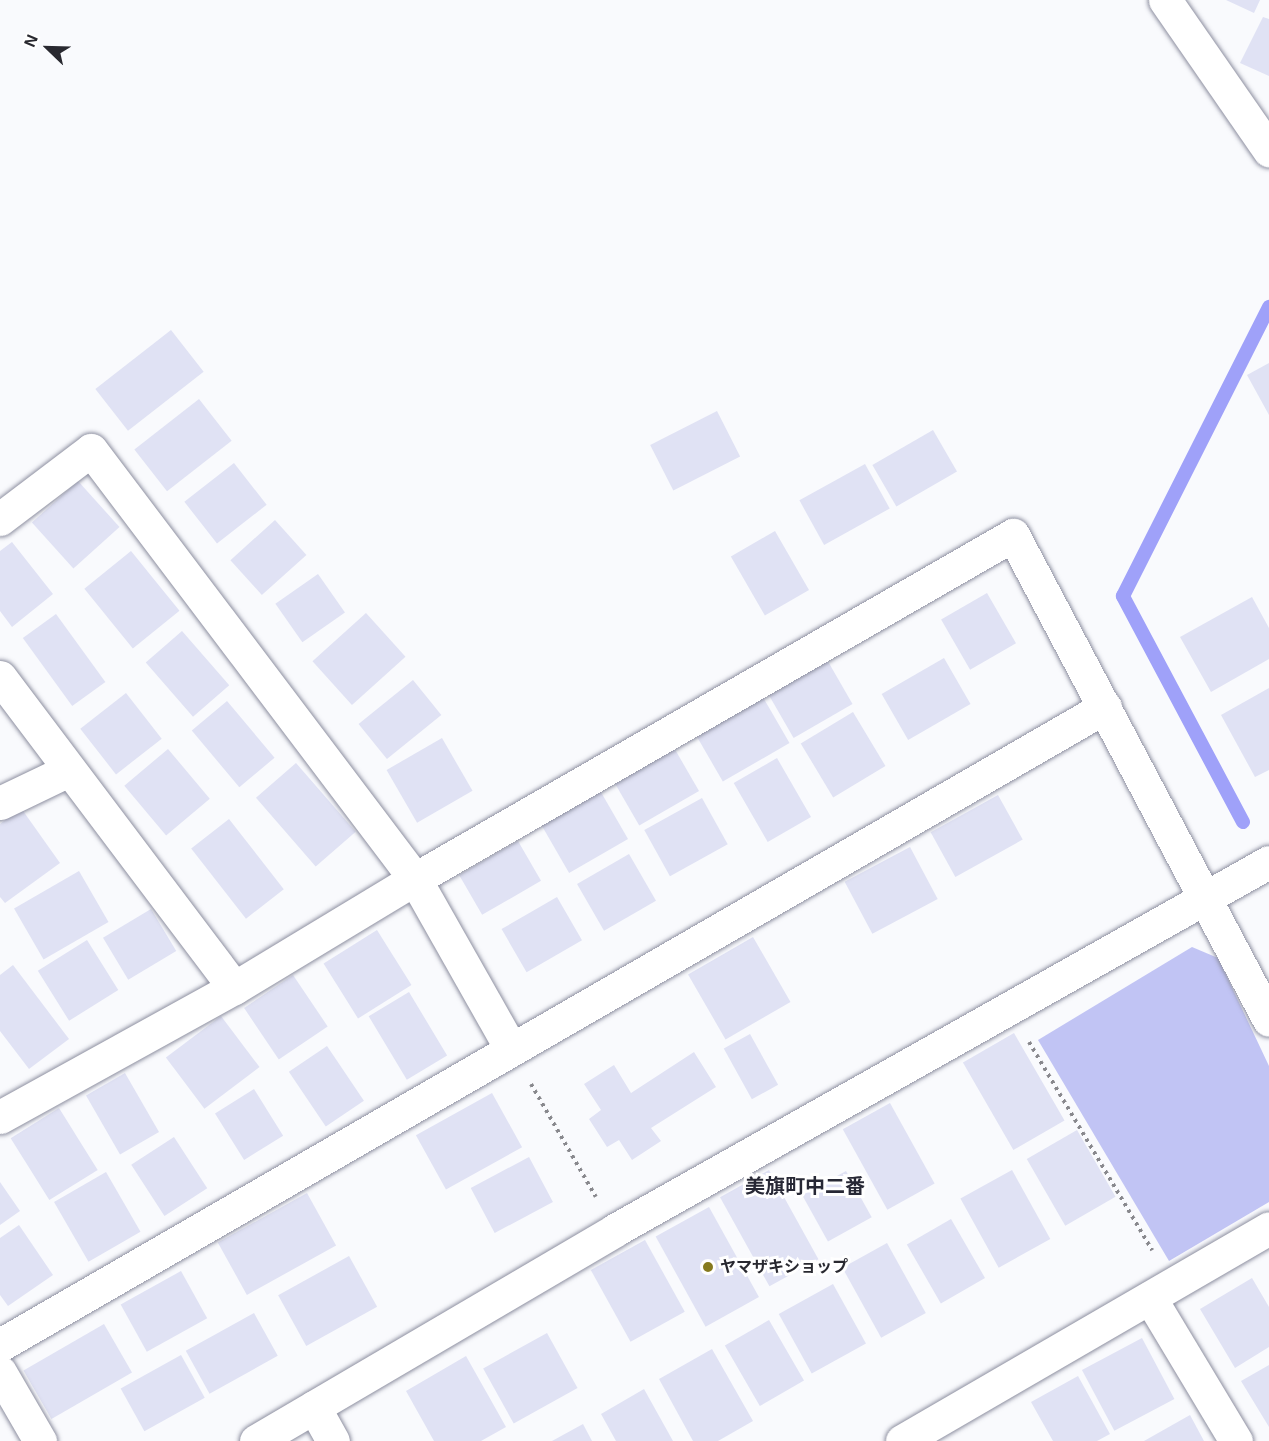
<!DOCTYPE html>
<meta charset="utf-8">
<style>
body{margin:0}
#map{position:relative;width:1269px;height:1441px;overflow:hidden;background:#f9fafd;font-family:Arial,"Noto Sans JP",sans-serif}
div>[style]{position:absolute}
[style*='--x']{left:calc(var(--x)*1px);top:calc(var(--y)*1px);width:calc(var(--w)*1px);rotate:calc(var(--a)*1deg)}
.green>*{inset:0;background:#c1c4f4}
.stream>*{height:14px;margin:-7px;padding:0 7px;transform-origin:7px;border-radius:7px;background:#9fa1f9}
.building>*{inset:0;background:#e0e2f4;transform-origin:0 0}
.path>*{height:4px;margin-top:-2px;transform-origin:0;background:repeating-linear-gradient(90deg,#88888d 0 3px,transparent 0 7.5px)}
.roads{filter:drop-shadow(0 0 2px #8d8fa0) drop-shadow(0 0 2px #8d8fa0)}
.minor>*{height:33px;margin:-16.5px;padding:0 16.5px;transform-origin:16.5px;border-radius:16.5px;background:#fff}
.dots>*{width:16px;height:16px;translate:-50% -50%;box-sizing:border-box;border:3px solid #fff;border-radius:50%}
span{translate:-50% -50%;white-space:nowrap;text-align:center;line-height:1.15;-webkit-text-stroke:6px #fff;paint-order:stroke}
.poi-label{font-size:16px;color:#292930;font-weight:700}
.left{translate:0 -50%;text-align:left}
.quarter-label{font-size:20px;color:#272835;font-weight:700}
.north{position:absolute;left:18px;top:18px;width:60px;height:60px;-webkit-text-stroke:4px #fff;paint-order:stroke;rotate:293deg;font-size:16px;font-weight:700;line-height:24px;text-align:center;color:#292930}
.north::after{content:'';display:block;margin:auto;width:21px;height:27px;background:#292930;clip-path:polygon(50% 0,100% 100%,50% 72%,0 100%)}
</style>
<div id="map">
<div class="green">
<div style="clip-path:polygon(1192px 947px,1218px 958px,1269px 1066px,1269px 1202px,1169px 1261px,1038px 1040px)"></div>
</div>
<div class="stream">
<div style="--x:1243;--y:822;--w:256;--a:-118"></div>
<div style="--x:1123;--y:596;--w:324;--a:-63.2"></div>
</div>
<div class="building">
<div style="clip-path:polygon(1226px 0,1260px 0,1254px 13px)"></div>
<div style="clip-path:polygon(1263px 17px,1269px 19px,1269px 76px,1240px 63px)"></div>
<div style="left:171px;top:330px;width:53px;height:96px;rotate:52deg"></div>
<div style="clip-path:polygon(1269px 363px,1269px 415px,1247px 375px)"></div>
<div style="left:199px;top:399px;width:53px;height:82px;rotate:52deg"></div>
<div style="left:717px;top:411px;width:51px;height:75px;rotate:63deg"></div>
<div style="left:933px;top:430px;width:48px;height:70px;rotate:60deg"></div>
<div style="left:234px;top:463px;width:53px;height:63px;rotate:52deg"></div>
<div style="left:865px;top:464px;width:51px;height:75px;rotate:61deg"></div>
<div style="left:78px;top:481px;width:62px;height:62px;rotate:48deg"></div>
<div style="left:275px;top:520px;width:47px;height:60px;rotate:48deg"></div>
<div style="left:775px;top:531px;width:68px;height:51px;rotate:60deg"></div>
<div style="clip-path:polygon(12px 542px,53px 594px,12px 627px,0 611px,0 551px)"></div>
<div style="left:131px;top:551px;width:77px;height:60px;rotate:51deg"></div>
<div style="left:318px;top:574px;width:47px;height:52px;rotate:55deg"></div>
<div style="left:987px;top:593px;width:58px;height:53px;rotate:60deg"></div>
<div style="clip-path:polygon(1252px 597px,1269px 628px,1269px 659px,1211px 692px,1180px 637px)"></div>
<div style="left:366px;top:613px;width:59px;height:72px;rotate:48deg"></div>
<div style="left:56px;top:614px;width:84px;height:41px;rotate:54deg"></div>
<div style="left:182px;top:631px;width:72px;height:48px;rotate:49deg"></div>
<div style="left:826px;top:658px;width:53px;height:68px;rotate:60deg"></div>
<div style="left:944px;top:658px;width:53px;height:72px;rotate:60deg"></div>
<div style="left:413px;top:680px;width:45px;height:70px;rotate:51deg"></div>
<div style="left:756px;top:685px;width:67px;height:77px;rotate:60deg"></div>
<div style="clip-path:polygon(1269px 688px,1269px 770px,1255px 777px,1221px 715px)"></div>
<div style="left:126px;top:693px;width:58px;height:58px;rotate:52deg"></div>
<div style="left:227px;top:701px;width:74px;height:46px;rotate:50deg"></div>
<div style="left:853px;top:712px;width:63px;height:61px;rotate:59deg"></div>
<div style="left:442px;top:738px;width:61px;height:64px;rotate:60deg"></div>
<div style="left:673px;top:746px;width:52px;height:69px;rotate:60deg"></div>
<div style="left:168px;top:749px;width:65px;height:57px;rotate:50deg"></div>
<div style="left:777px;top:758px;width:68px;height:50px;rotate:60deg"></div>
<div style="left:296px;top:763px;width:91px;height:53px;rotate:49deg"></div>
<div style="left:598px;top:787px;width:60px;height:68px;rotate:60deg"></div>
<div style="left:998px;top:795px;width:51px;height:77px;rotate:61deg"></div>
<div style="left:702px;top:798px;width:53px;height:66px;rotate:61deg"></div>
<div style="clip-path:polygon(21px 808px,60px 863px,5px 903px,0 897px,0 824px)"></div>
<div style="left:229px;top:819px;width:89px;height:48px;rotate:52deg"></div>
<div style="left:518px;top:841px;width:46px;height:68px;rotate:60deg"></div>
<div style="left:910px;top:847px;width:59px;height:74px;rotate:62deg"></div>
<div style="left:629px;top:854px;width:54px;height:60px;rotate:60deg"></div>
<div style="left:79px;top:871px;width:59px;height:75px;rotate:60deg"></div>
<div style="left:557px;top:897px;width:50px;height:64px;rotate:60deg"></div>
<div style="left:151px;top:909px;width:49px;height:56px;rotate:59deg"></div>
<div style="left:377px;top:930px;width:65px;height:63px;rotate:58deg"></div>
<div style="left:753px;top:937px;width:75px;height:75px;rotate:60deg"></div>
<div style="left:87px;top:940px;width:59px;height:58px;rotate:58deg"></div>
<div style="clip-path:polygon(13px 965px,69px 1039px,29px 1069px,0 1031px,0 975px)"></div>
<div style="left:293px;top:975px;width:62px;height:59px;rotate:56deg"></div>
<div style="left:409px;top:992px;width:74px;height:47px;rotate:59deg"></div>
<div style="left:221px;top:1016px;width:64px;height:69px;rotate:53deg"></div>
<div style="left:1014px;top:1033px;width:101px;height:59px;rotate:60deg"></div>
<div style="left:750px;top:1034px;width:58px;height:30px;rotate:61deg"></div>
<div style="left:327px;top:1046px;width:66px;height:46px;rotate:56deg"></div>
<div style="clip-path:polygon(694px 1052px,716px 1087px,651px 1128px,661px 1141px,632px 1160px,619px 1140px,607px 1147px,589px 1119px,601px 1110px,584px 1084px,614px 1065px,631px 1093px)"></div>
<div style="left:125px;top:1073px;width:68px;height:45px;rotate:60deg"></div>
<div style="left:254px;top:1089px;width:55px;height:46px;rotate:58deg"></div>
<div style="left:492px;top:1093px;width:62px;height:87px;rotate:61deg"></div>
<div style="left:890px;top:1103px;width:92px;height:54px;rotate:61deg"></div>
<div style="left:59px;top:1108px;width:73px;height:57px;rotate:58deg"></div>
<div style="left:1077px;top:1130px;width:77px;height:58px;rotate:60deg"></div>
<div style="left:174px;top:1137px;width:61px;height:51px;rotate:57deg"></div>
<div style="left:529px;top:1157px;width:51px;height:66px;rotate:62deg"></div>
<div style="left:769px;top:1170px;width:102px;height:56px;rotate:61deg"></div>
<div style="left:1012px;top:1170px;width:79px;height:59px;rotate:61deg"></div>
<div style="left:846px;top:1171px;width:53px;height:50px;rotate:61deg"></div>
<div style="left:106px;top:1172px;width:69px;height:60px;rotate:60deg"></div>
<div style="clip-path:polygon(0 1182px,20px 1211px,0 1225px)"></div>
<div style="left:307px;top:1193px;width:60px;height:102px;rotate:61deg"></div>
<div style="left:709px;top:1207px;width:103px;height:61px;rotate:61deg"></div>
<div style="left:951px;top:1219px;width:68px;height:51px;rotate:60deg"></div>
<div style="clip-path:polygon(19px 1225px,53px 1275px,8px 1306px,0 1295px,0 1238px)"></div>
<div style="left:645px;top:1240px;width:82px;height:62px;rotate:61deg"></div>
<div style="left:887px;top:1243px;width:80px;height:51px;rotate:61deg"></div>
<div style="left:349px;top:1256px;width:58px;height:81px;rotate:61deg"></div>
<div style="left:181px;top:1271px;width:54px;height:69px;rotate:61deg"></div>
<div style="clip-path:polygon(1252px 1278px,1269px 1307px,1269px 1347px,1235px 1368px,1200px 1309px)"></div>
<div style="left:833px;top:1284px;width:68px;height:62px;rotate:61deg"></div>
<div style="left:254px;top:1313px;width:49px;height:78px;rotate:61deg"></div>
<div style="left:769px;top:1320px;width:70px;height:51px;rotate:60deg"></div>
<div style="left:104px;top:1324px;width:56px;height:93px;rotate:60deg"></div>
<div style="left:547px;top:1333px;width:63px;height:73px;rotate:61deg"></div>
<div style="left:1142px;top:1338px;width:69px;height:68px;rotate:62deg"></div>
<div style="clip-path:polygon(712px 1349px,753px 1421px,718px 1441px,693px 1441px,659px 1379px)"></div>
<div style="left:181px;top:1355px;width:49px;height:69px;rotate:61deg"></div>
<div style="clip-path:polygon(466px 1356px,506px 1427px,481px 1441px,434px 1441px,406px 1391px)"></div>
<div style="clip-path:polygon(1269px 1365px,1269px 1427px,1241px 1381px)"></div>
<div style="clip-path:polygon(1078px 1376px,1110px 1434px,1097px 1441px,1053px 1441px,1031px 1402px)"></div>
<div style="clip-path:polygon(644px 1389px,673px 1441px,616px 1441px,601px 1414px)"></div>
<div style="clip-path:polygon(1190px 1415px,1204px 1441px,1144px 1441px)"></div>
<div style="clip-path:polygon(583px 1424px,592px 1441px,552px 1441px)"></div>
</div>
<div class="path">
<div style="--x:1029;--y:1042;--w:242;--a:59.4"></div>
<div style="--x:531;--y:1084;--w:130;--a:60.1"></div>
</div>
<div class="roads">
<div class="minor">
<div style="--x:1165;--y:0;--w:183;--a:55.3"></div>
<div style="--x:0;--y:519;--w:114;--a:-37.2"></div>
<div style="--x:91;--y:450;--w:538;--a:52.94"></div>
<div style="--x:415;--y:879;--w:193;--a:60.5"></div>
<div style="--x:0;--y:677;--w:389;--a:53"></div>
<div style="--x:0;--y:803;--w:76;--a:-25.6"></div>
<div style="--x:0;--y:1117;--w:267;--a:-28.9"></div>
<div style="--x:234;--y:988;--w:211;--a:-31.1"></div>
<div style="--x:415;--y:879;--w:690;--a:-29.91"></div>
<div style="--x:1013;--y:535;--w:548;--a:62.17"></div>
<div style="--x:1150;--y:1298;--w:167;--a:59"></div>
<div style="--x:0;--y:1345;--w:1276;--a:-30"></div>
<div style="--x:0;--y:1372;--w:80;--a:59.9"></div>
<div style="--x:314;--y:1407;--w:39;--a:61"></div>
<div style="--x:256;--y:1441;--w:416;--a:-30.4"></div>
<div style="--x:615;--y:1230;--w:750;--a:-29.37"></div>
<div style="--x:902;--y:1441;--w:424;--a:-30.1"></div>
</div>
</div>
<div class="dots">
<div style="left:708px;top:1267px;background:#867a1f"></div>
</div>
<div class="poi-label">
<span class="left" style="left:720px;top:1267px">ヤマザキショップ</span>
</div>
<div class="quarter-label">
<span style="left:805px;top:1186px">美旗町中二番</span>
</div>
<div class="north">N</div>
</div>
